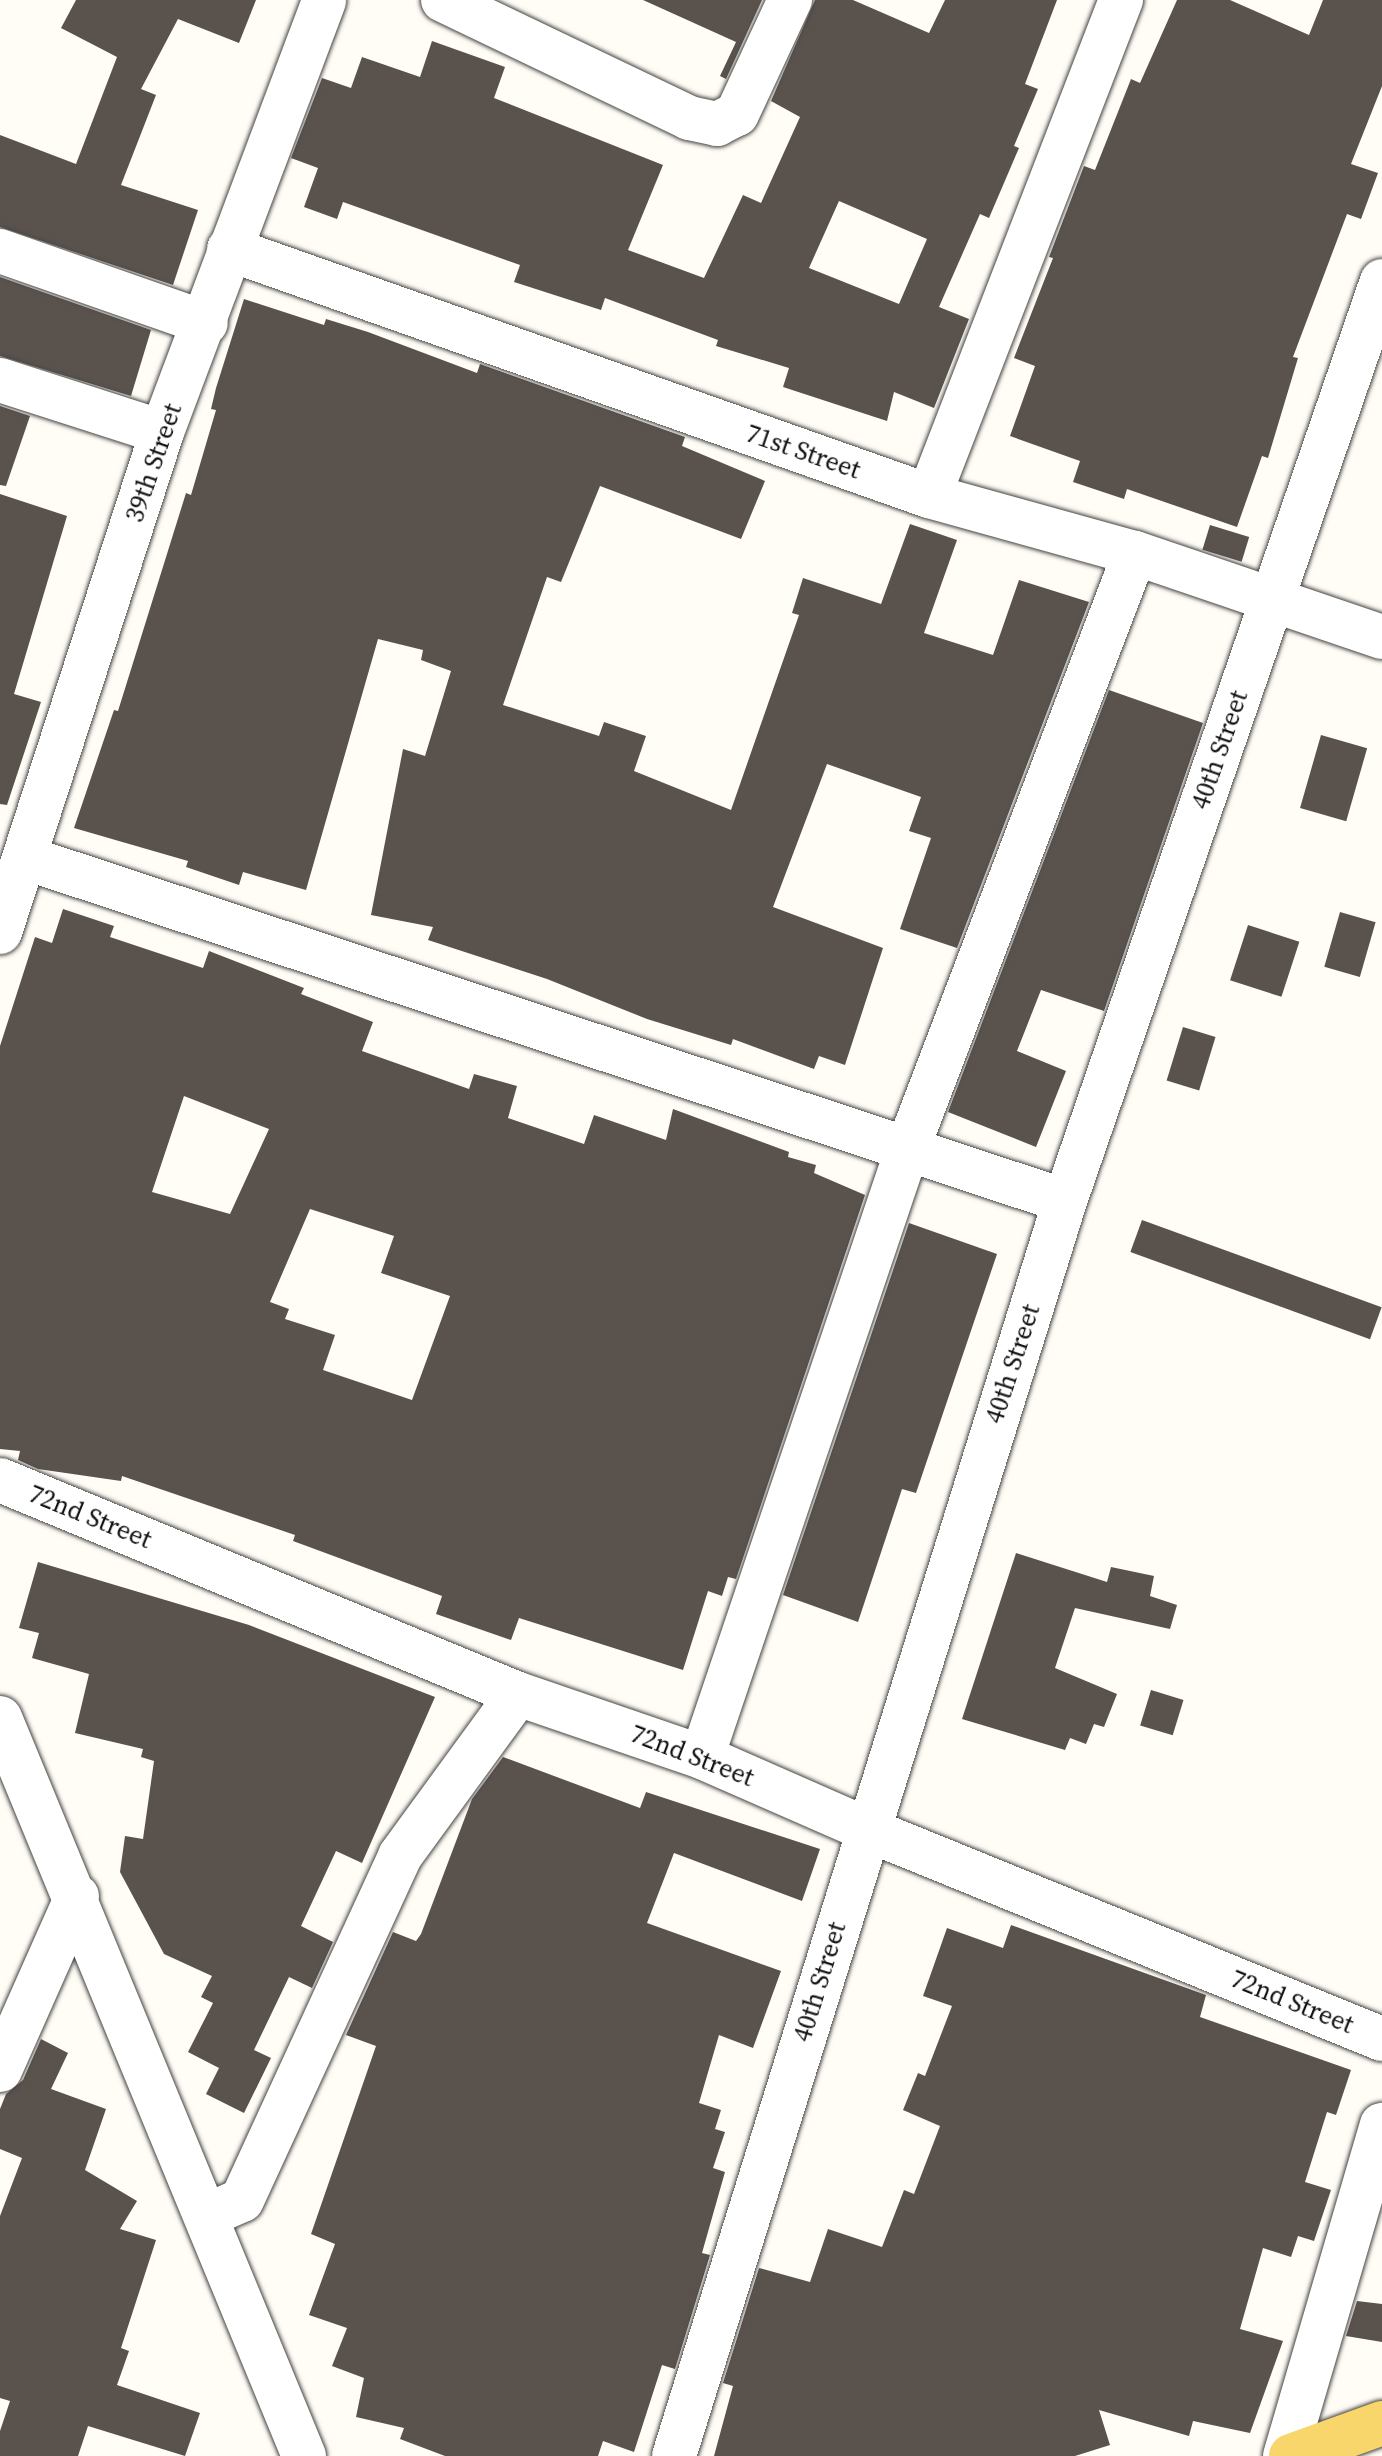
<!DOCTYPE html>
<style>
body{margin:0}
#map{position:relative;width:1382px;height:2456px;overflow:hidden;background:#fffdf5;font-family:"Source Serif 4",serif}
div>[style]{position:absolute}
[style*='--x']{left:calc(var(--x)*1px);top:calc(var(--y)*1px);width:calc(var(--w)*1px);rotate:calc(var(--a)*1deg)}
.building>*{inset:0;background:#5a524d;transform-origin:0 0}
.roads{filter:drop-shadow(0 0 2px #444) drop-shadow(0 0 2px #444)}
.minor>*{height:44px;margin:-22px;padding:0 22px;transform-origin:22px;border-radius:22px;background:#fff}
.major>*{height:44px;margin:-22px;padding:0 22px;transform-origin:22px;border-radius:22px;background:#f9d66b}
span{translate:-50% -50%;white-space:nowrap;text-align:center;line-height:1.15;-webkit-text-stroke:8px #fff;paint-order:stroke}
.street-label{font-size:26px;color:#111}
</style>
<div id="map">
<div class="building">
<div style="clip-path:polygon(76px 0,256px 0,239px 43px,178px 19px,141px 89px,156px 95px,121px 185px,198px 210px,173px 285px,0 227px,0 135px,76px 164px,117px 57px,61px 28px)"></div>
<div style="clip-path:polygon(643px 0,762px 0,726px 79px,720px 76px,736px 42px)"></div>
<div style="clip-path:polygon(evenodd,815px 0,853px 0,929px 33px,945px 0,1057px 0,1025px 84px,1038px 89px,1014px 146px,1019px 148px,989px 218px,980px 214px,939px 307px,969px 319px,934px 408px,894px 392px,887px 421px,783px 387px,789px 368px,716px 346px,718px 340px,605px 298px,601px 310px,514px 282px,520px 265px,343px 202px,337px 219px,304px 207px,318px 168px,291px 158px,322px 78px,351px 88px,362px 57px,420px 77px,432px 41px,505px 67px,494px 98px,663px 165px,628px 250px,704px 278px,743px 195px,761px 203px,800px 117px,771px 101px,815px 0,839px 201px,927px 239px,899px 304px,809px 268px,839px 201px)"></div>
<div style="clip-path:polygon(1177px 0,1230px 0,1309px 35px,1323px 0,1382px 0,1382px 86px,1351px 164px,1378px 173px,1361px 219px,1347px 214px,1293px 357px,1298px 358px,1268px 458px,1262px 456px,1237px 527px,1127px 489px,1124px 499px,1073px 482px,1080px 461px,1010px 436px,1035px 366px,1014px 358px,1053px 258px,1049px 257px,1084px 166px,1095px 170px,1131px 79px,1140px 83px)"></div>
<div style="clip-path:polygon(0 277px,151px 330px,131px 396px,0 356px)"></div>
<div style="clip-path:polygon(244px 299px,324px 325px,326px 319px,368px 332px,477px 373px,480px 364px,685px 437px,682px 446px,765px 481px,741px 539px,600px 486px,561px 582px,547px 577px,503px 705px,599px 736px,604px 722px,646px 736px,634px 771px,731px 810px,799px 615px,792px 613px,803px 578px,881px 604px,910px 524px,957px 540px,924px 633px,993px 655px,1019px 580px,1089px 602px,957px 948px,900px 929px,931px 838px,909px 831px,921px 797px,827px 764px,773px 907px,883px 948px,845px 1065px,819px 1056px,814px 1069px,733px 1039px,731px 1045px,647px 1019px,547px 979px,428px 940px,433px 927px,371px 915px,403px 749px,425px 756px,451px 671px,421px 660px,423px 650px,378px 639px,306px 890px,243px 872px,239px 885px,186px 867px,188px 861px,74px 828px,114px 710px,118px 711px,186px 493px,191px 495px,216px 410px,211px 409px,216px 388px)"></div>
<div style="clip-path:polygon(0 406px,30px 416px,6px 486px,0 485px)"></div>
<div style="clip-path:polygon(0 494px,67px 516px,14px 694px,41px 702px,7px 805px,0 804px)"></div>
<div style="left:1210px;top:525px;width:41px;height:26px;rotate:17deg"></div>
<div style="clip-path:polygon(1109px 690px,1203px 723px,1104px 1011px,1041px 990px,1017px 1051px,1066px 1071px,1036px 1147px,948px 1112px)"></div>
<div style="left:1321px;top:735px;width:48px;height:76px;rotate:16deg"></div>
<div style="clip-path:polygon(evenodd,63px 909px,114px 926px,110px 937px,203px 968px,209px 951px,304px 988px,301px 994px,373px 1022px,362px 1051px,469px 1089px,474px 1074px,517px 1086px,508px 1118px,584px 1144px,594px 1115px,666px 1140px,673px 1109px,789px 1152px,788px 1157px,816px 1165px,814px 1173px,865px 1195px,736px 1579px,728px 1577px,722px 1596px,708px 1591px,683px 1670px,519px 1618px,511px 1640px,436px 1614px,442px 1596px,293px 1541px,295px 1535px,122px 1476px,121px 1481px,38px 1469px,18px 1460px,20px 1451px,0 1449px,0 1046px,35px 937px,52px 943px,63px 909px,184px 1096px,269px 1129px,230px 1214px,152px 1192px,184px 1096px,63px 909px,310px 1209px,394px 1236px,381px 1273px,450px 1296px,412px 1400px,323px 1370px,335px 1335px,285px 1319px,289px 1309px,270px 1302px,310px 1209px)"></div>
<div style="left:1340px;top:912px;width:37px;height:57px;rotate:16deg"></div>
<div style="left:1248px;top:925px;width:54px;height:58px;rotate:18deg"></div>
<div style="left:1183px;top:1027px;width:34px;height:56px;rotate:17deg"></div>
<div style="left:1142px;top:1220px;width:255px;height:34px;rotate:20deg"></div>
<div style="clip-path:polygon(909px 1223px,997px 1254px,916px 1493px,902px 1489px,858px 1622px,783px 1595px)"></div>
<div style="clip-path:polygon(1016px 1553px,1107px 1582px,1111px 1567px,1154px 1576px,1150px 1596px,1177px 1605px,1170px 1629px,1075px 1608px,1055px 1668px,1117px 1694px,1104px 1727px,1094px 1724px,1086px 1744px,1070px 1738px,1065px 1750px,962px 1719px)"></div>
<div style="clip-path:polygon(38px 1562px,249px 1625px,435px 1697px,362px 1863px,336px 1851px,301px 1926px,333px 1942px,312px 1988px,289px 1977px,254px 2050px,271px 2058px,244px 2113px,206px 2094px,219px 2068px,188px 2052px,213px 2003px,201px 1997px,212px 1976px,164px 1954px,120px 1872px,125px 1836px,143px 1839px,154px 1761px,141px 1757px,143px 1749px,75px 1733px,89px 1674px,32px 1658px,39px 1633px,19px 1628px)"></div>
<div style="left:1151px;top:1690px;width:34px;height:37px;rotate:17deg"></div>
<div style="clip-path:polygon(503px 1757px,640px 1808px,646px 1792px,820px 1849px,802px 1901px,674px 1853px,647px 1923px,781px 1971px,753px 2048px,719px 2035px,699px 2103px,721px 2110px,715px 2129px,725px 2132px,713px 2168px,725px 2172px,702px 2253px,710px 2255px,675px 2369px,662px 2365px,634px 2452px,603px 2441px,598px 2456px,445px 2456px,400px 2439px,404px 2428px,356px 2417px,364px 2378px,332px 2366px,347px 2328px,309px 2315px,335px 2244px,311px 2234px,376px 2046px,346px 2035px,393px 1932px,416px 1941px,421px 1934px,472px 1799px)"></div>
<div style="clip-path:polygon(1011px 1925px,1206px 1995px,1200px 2017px,1351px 2070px,1336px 2115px,1327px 2112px,1305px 2182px,1331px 2190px,1314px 2241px,1298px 2236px,1291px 2257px,1263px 2248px,1240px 2329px,1283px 2341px,1250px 2433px,1193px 2421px,1189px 2436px,1099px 2410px,1110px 2445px,1075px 2456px,714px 2456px,733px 2386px,723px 2383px,759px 2268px,810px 2282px,828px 2229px,882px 2247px,904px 2190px,914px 2194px,940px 2126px,903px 2110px,918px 2073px,925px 2076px,952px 2006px,923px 1996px,947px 1928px,1003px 1948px)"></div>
<div style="clip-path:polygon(41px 2039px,68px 2053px,51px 2089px,106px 2109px,85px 2170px,137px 2201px,120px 2229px,156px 2240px,121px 2348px,129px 2351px,117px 2385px,200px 2413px,185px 2456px,88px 2426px,78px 2456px,0 2456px,0 2431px,10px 2401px,0 2398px,0 2216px,22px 2158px,0 2149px,0 2109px,6px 2094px,23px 2080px)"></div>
<div style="clip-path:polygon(1357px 2301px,1382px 2304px,1382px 2342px,1346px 2336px)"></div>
</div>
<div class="roads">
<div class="minor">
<div style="--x:443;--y:0;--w:273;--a:25.6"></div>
<div style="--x:689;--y:118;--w:29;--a:12"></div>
<div style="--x:717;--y:124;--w:22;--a:-27"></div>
<div style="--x:737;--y:114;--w:126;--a:-65.1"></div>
<div style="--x:229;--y:249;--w:742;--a:19.44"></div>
<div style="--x:929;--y:496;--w:214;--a:15.5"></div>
<div style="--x:1135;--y:553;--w:261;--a:18.8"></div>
<div style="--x:0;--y:251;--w:218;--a:19.3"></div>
<div style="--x:0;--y:380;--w:170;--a:17.8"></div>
<div style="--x:929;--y:496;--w:532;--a:-68.84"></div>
<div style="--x:26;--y:858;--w:1094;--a:18.27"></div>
<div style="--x:0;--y:932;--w:526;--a:-72.05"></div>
<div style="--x:162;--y:432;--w:461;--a:-69.4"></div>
<div style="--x:0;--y:1480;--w:560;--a:22.45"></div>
<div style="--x:518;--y:1694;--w:194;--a:18.9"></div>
<div style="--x:702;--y:1757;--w:179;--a:23.7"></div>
<div style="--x:866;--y:1829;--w:557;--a:22.15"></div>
<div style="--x:0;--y:1718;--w:798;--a:67.61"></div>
<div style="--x:702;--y:1757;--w:641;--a:-71.34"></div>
<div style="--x:907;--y:1150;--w:639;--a:-69.1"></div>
<div style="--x:0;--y:2070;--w:190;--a:-66.1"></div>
<div style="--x:206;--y:2216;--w:39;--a:-24"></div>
<div style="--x:242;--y:2200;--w:379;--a:-65.3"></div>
<div style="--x:400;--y:1856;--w:200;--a:-53.9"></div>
<div style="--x:674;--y:2456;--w:1314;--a:-72.7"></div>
<div style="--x:1065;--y:1201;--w:973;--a:-70.99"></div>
<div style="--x:1285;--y:2456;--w:345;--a:-73.7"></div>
</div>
<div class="major">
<div style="--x:1291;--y:2456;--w:97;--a:-19.9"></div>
</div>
</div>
<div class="street-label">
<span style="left:803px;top:452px;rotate:19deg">71st Street</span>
<span style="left:154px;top:463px;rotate:-71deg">39th Street</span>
<span style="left:1220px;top:750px;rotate:-71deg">40th Street</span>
<span style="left:1013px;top:1364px;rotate:-72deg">40th Street</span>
<span style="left:90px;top:1517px;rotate:22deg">72nd Street</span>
<span style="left:692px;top:1756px;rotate:21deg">72nd Street</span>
<span style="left:820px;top:1982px;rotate:-73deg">40th Street</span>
<span style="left:1292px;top:2002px;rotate:22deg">72nd Street</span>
</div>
</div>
